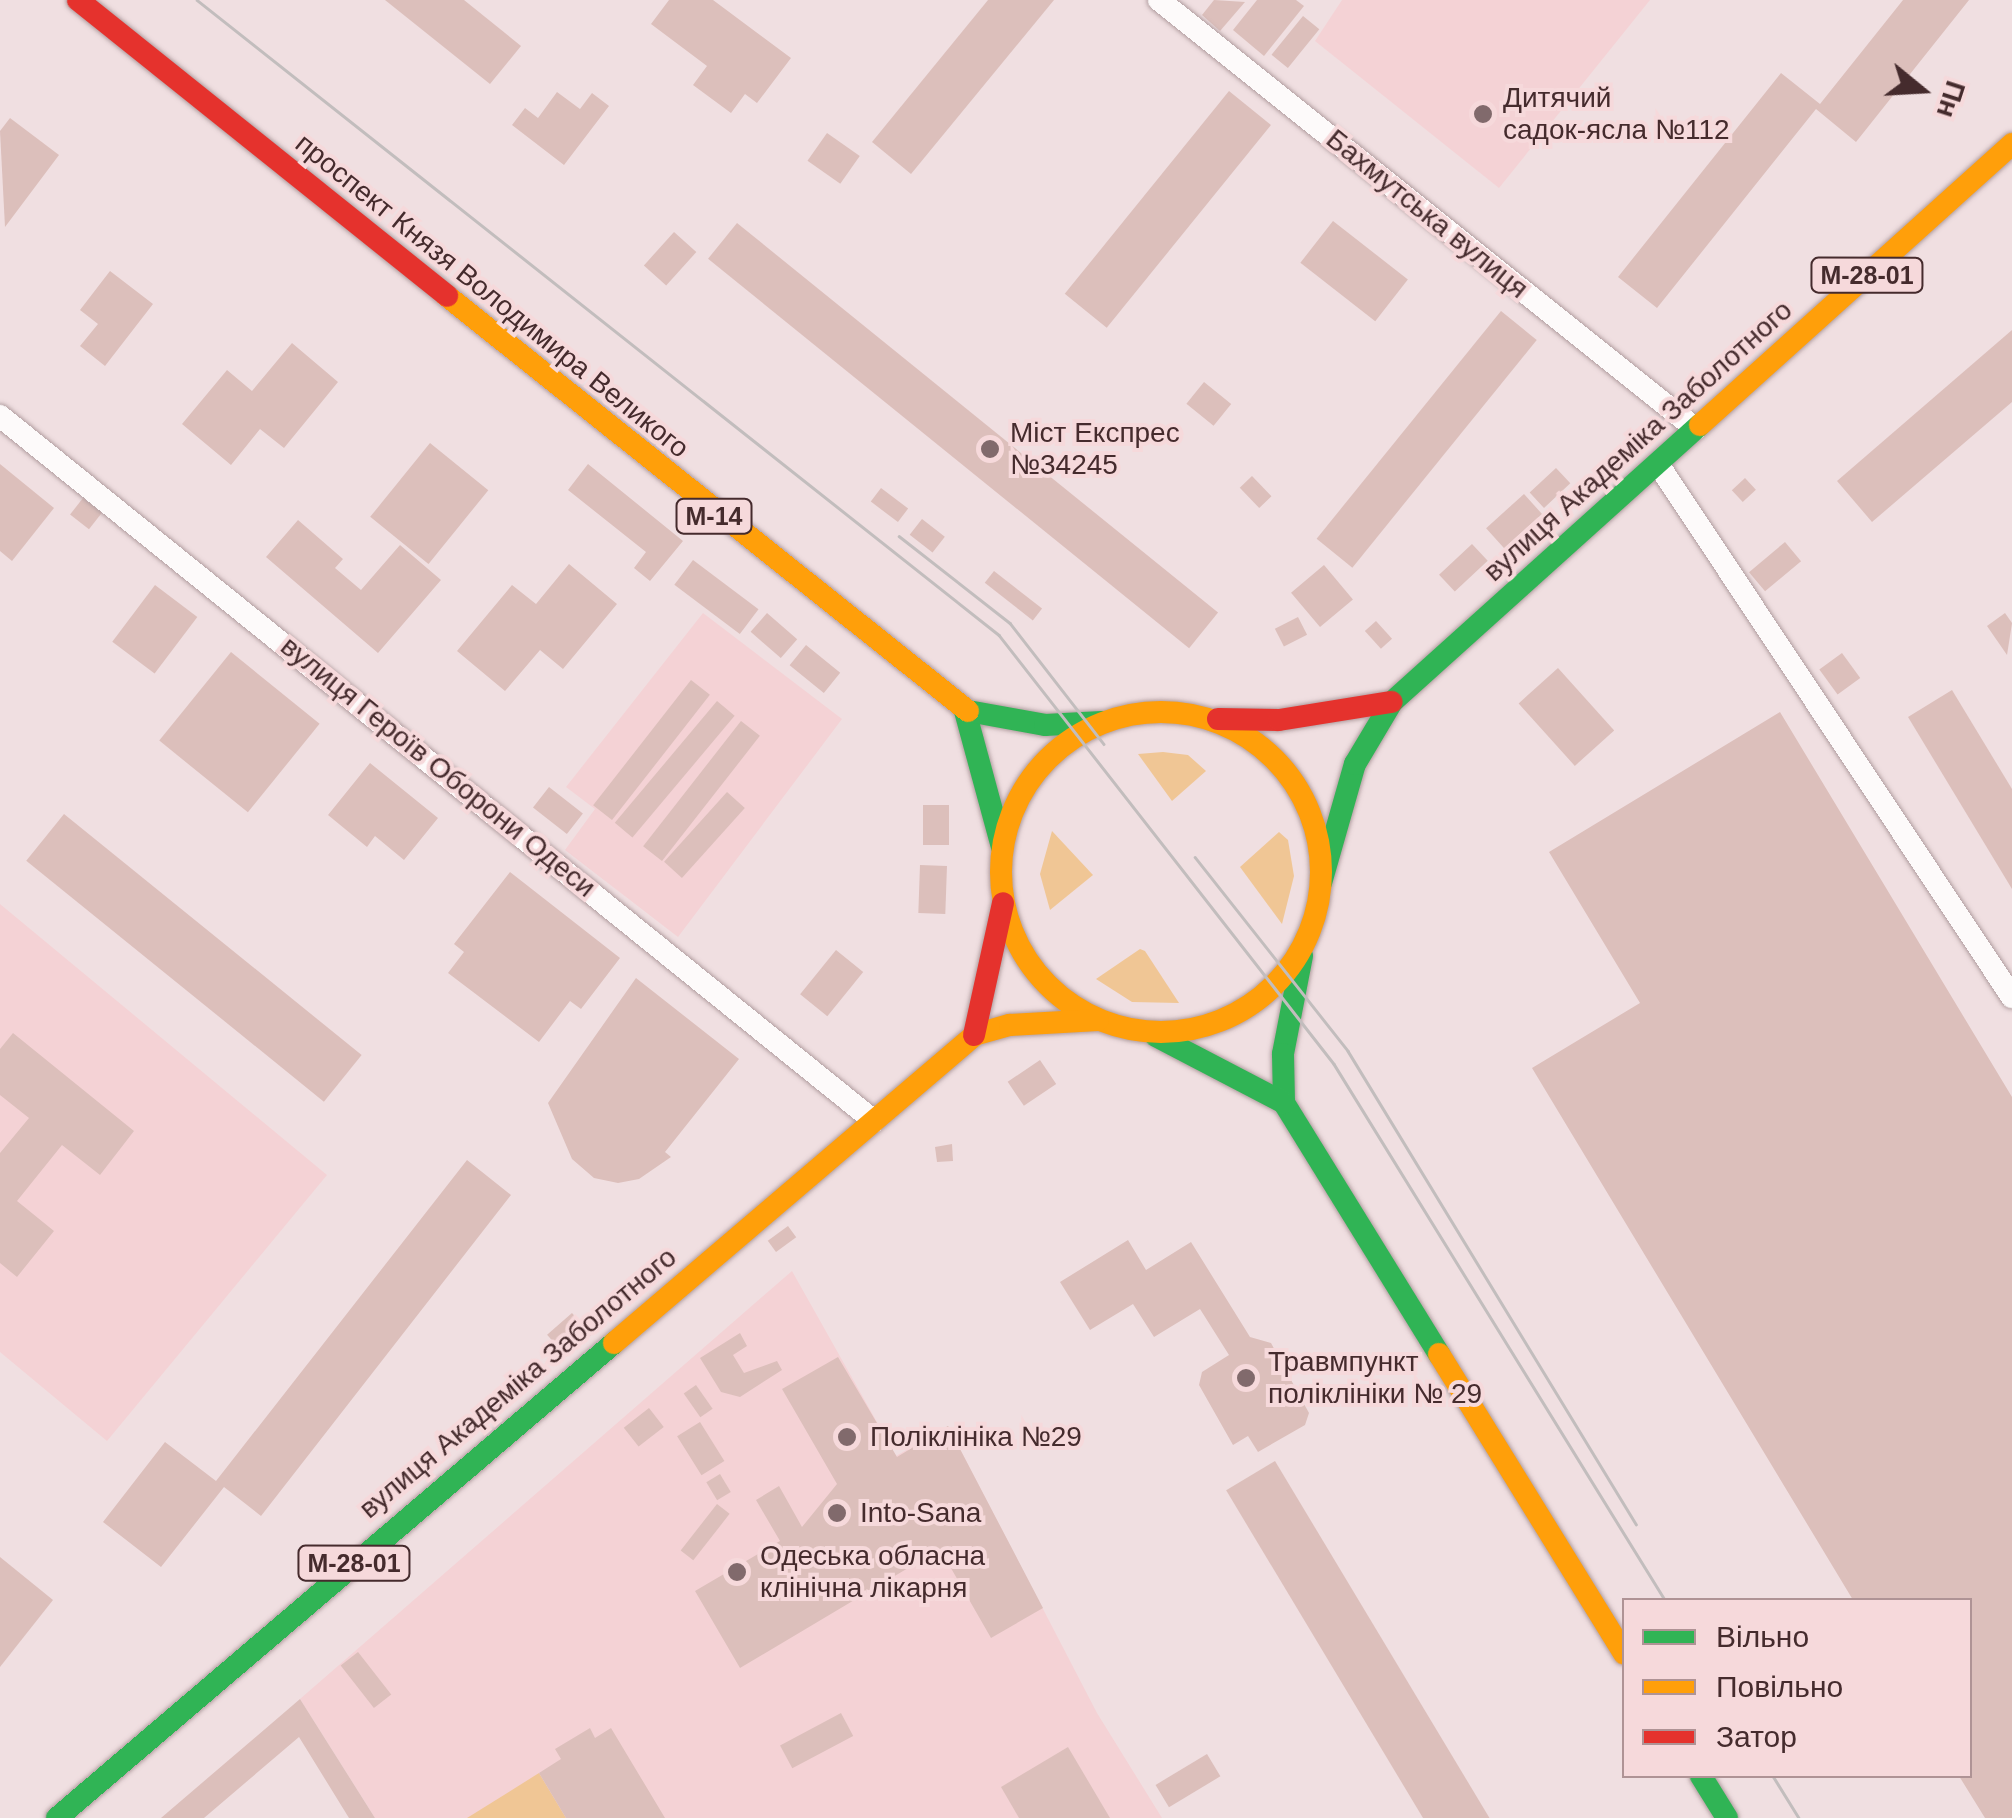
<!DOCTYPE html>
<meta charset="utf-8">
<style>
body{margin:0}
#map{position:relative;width:2012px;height:1818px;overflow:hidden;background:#f0dfe1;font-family:Helvetica,sans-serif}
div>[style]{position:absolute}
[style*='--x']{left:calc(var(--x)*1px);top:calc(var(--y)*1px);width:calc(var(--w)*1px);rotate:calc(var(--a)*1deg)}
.built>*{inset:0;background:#f4d2d5}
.green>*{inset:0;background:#f0c695}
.building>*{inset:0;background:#dcbfbb;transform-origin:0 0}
.roads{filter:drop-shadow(0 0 2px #b19ea0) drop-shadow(0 0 2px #b19ea0)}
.street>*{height:22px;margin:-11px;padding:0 11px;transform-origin:11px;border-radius:11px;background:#fdfafa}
.fast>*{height:22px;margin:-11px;padding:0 11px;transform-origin:11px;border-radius:11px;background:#30b455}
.slow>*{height:22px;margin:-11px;padding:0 11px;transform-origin:11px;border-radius:11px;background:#ff9f0a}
.slow>.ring{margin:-11px;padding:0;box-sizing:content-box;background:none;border:22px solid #ff9f0a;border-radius:50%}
.jam>*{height:22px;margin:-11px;padding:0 11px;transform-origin:11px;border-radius:11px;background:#e5322d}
.tram>*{height:2.5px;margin:-1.25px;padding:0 1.25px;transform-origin:1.25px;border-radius:1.25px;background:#c2bdbd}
.dots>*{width:28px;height:28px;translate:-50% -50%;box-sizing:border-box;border:5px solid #f6d9db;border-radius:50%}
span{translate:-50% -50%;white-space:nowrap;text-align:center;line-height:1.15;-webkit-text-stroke:8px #f6d9db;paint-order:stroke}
.shield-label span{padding:2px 8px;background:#f6d9db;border:2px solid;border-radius:8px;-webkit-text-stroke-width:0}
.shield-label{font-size:25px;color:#452b2d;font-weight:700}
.poi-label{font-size:28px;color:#452b2d}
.left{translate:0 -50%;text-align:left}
.street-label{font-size:28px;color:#452b2d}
.legend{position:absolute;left:1622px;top:1598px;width:350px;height:180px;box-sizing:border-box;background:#f6d9db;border:2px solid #af9395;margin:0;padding:12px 18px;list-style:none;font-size:30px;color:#452b2d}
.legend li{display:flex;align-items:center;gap:20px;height:50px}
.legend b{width:50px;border:2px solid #af9395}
.north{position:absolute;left:1872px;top:40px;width:100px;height:100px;-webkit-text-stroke:8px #f6d9db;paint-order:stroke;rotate:108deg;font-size:28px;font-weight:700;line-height:40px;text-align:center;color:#452b2d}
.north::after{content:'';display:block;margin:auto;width:35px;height:45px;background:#452b2d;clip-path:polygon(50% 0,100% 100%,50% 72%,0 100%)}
</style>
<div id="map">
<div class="built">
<div style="clip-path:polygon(1342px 0,1650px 0,1499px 188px,1315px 41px)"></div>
<div style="clip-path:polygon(703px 613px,842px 719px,678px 937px,565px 850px,595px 809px,566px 787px)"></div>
<div style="clip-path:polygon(0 904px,327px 1175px,107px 1441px,0 1352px)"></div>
<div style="clip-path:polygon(792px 1271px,896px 1456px,948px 1426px,1097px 1713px,1162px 1818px,375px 1818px,300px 1699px)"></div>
</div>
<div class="green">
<div style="clip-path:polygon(1163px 752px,1188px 755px,1206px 771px,1172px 801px,1138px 754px)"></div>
<div style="clip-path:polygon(1052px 831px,1093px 875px,1050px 910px,1040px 874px)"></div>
<div style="clip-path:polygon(1279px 832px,1288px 840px,1294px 876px,1282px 924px,1240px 867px)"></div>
<div style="clip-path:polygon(1140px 949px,1145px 951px,1179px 1003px,1132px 1002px,1096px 979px)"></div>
<div style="clip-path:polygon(539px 1773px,566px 1818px,467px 1818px)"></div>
</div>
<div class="building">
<div style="clip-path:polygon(385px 0,464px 0,521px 46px,490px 84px)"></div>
<div style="clip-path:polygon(669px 0,713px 0,791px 58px,757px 103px,745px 94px,731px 113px,693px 85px,707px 66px,651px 24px)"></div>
<div style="clip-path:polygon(988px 0,1054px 0,911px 174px,872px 142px)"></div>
<div style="clip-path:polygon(1214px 0,1245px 2px,1220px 31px,1202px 15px)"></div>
<div style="clip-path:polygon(1257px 0,1296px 0,1304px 6px,1264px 56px,1233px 30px)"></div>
<div style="clip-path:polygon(1903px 0,1969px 0,1856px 142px,1816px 109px,1657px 308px,1618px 277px,1781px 73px,1820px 104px)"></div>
<div style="left:1303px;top:16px;width:21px;height:50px;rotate:39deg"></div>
<div style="left:1229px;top:91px;width:54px;height:261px;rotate:39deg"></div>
<div style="clip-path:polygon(557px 92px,580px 109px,592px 93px,609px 106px,564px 165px,512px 125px,525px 108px,538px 118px)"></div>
<div style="clip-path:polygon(10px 118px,59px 155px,5px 227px,0 131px)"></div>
<div style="left:827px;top:133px;width:40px;height:34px;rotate:35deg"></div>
<div style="left:1333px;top:221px;width:95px;height:53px;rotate:38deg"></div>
<div style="left:737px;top:223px;width:619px;height:46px;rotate:39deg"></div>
<div style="left:674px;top:232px;width:30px;height:45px;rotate:42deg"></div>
<div style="clip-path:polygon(110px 271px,153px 304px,105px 366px,80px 346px,98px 324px,80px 310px)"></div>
<div style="left:1501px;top:311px;width:46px;height:293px;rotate:39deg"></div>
<div style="clip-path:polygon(2012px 330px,2012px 402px,1872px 522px,1837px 481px)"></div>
<div style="clip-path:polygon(292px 343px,338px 382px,284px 448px,260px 429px,231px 465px,182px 424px,227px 370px,252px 391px)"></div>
<div style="left:1204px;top:382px;width:35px;height:28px;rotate:39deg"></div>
<div style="left:430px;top:443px;width:75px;height:95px;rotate:39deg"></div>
<div style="clip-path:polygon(0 464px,54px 508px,12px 561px,0 551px)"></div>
<div style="clip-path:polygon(588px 464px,683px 541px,650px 581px,634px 568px,646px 552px,568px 490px)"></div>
<div style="left:1556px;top:468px;width:21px;height:36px;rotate:47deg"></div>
<div style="left:1252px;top:476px;width:28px;height:17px;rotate:46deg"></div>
<div style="left:1745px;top:478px;width:16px;height:18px;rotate:47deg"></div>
<div style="left:881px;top:488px;width:34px;height:17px;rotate:37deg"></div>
<div style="left:1524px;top:494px;width:27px;height:51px;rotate:48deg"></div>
<div style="left:83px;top:498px;width:24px;height:21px;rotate:38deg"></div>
<div style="left:922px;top:519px;width:29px;height:20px;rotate:38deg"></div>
<div style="clip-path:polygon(298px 520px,343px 559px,335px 568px,361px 590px,400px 545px,441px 580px,378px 653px,266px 557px)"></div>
<div style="left:1785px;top:542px;width:25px;height:47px;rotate:50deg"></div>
<div style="left:1472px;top:544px;width:23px;height:45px;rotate:47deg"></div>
<div style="left:693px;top:560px;width:82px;height:31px;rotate:37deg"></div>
<div style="clip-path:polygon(569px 564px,617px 604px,563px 669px,540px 650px,505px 691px,457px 651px,512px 585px,536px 604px)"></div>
<div style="left:1324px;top:565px;width:45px;height:43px;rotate:50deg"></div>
<div style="left:994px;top:571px;width:61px;height:15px;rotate:38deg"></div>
<div style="left:155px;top:585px;width:53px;height:71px;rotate:37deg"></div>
<div style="left:767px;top:613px;width:40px;height:25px;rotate:41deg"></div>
<div style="clip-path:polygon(2005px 613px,2012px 623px,2007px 655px,1987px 626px)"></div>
<div style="left:1298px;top:617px;width:20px;height:26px;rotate:63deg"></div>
<div style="left:1376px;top:621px;width:24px;height:15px;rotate:48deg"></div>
<div style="left:806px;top:645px;width:44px;height:26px;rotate:39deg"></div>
<div style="left:231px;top:652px;width:114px;height:114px;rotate:39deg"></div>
<div style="left:1842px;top:653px;width:31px;height:28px;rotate:54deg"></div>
<div style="left:1558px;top:668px;width:84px;height:53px;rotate:48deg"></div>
<div style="left:691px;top:680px;width:24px;height:159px;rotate:38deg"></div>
<div style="clip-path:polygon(1952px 690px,2012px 789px,2012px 889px,1908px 717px)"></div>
<div style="left:717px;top:701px;width:23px;height:159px;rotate:40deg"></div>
<div style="clip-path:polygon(1780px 712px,2012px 1097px,2012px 1818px,1985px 1818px,1959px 1776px,1970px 1776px,1970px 1600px,1853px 1600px,1532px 1068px,1640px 1003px,1549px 852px)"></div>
<div style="left:741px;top:721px;width:24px;height:159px;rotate:38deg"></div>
<div style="clip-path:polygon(370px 763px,438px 818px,404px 860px,375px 836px,367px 847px,328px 815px)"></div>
<div style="left:549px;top:787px;width:43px;height:26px;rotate:38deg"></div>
<div style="left:727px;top:792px;width:24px;height:94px;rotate:42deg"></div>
<div style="left:923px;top:805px;width:26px;height:40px"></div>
<div style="left:64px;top:814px;width:383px;height:60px;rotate:39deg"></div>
<div style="left:920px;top:865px;width:27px;height:48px;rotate:2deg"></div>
<div style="clip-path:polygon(510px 872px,620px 958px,581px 1009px,570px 1001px,539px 1042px,448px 973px,464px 952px,454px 944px)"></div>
<div style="left:836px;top:950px;width:35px;height:57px;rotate:39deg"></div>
<div style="clip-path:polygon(636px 978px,739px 1059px,665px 1152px,671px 1157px,639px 1179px,618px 1183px,594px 1178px,572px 1159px,548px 1103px)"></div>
<div style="clip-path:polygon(13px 1033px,134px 1131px,100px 1175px,62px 1145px,17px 1201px,54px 1231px,17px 1277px,0 1263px,0 1153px,29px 1118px,0 1095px,0 1049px)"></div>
<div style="left:1040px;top:1060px;width:29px;height:39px;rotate:56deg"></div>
<div style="clip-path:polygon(952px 1144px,953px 1161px,937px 1162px,935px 1147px)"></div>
<div style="clip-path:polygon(467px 1160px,511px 1195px,261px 1516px,224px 1487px,161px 1567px,103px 1522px,165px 1442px,216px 1481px)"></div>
<div style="left:788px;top:1226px;width:14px;height:25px;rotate:54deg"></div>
<div style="clip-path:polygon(1128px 1240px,1146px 1270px,1191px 1242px,1250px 1337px,1271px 1343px,1309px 1413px,1305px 1425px,1258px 1452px,1248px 1436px,1233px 1445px,1199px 1385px,1202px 1372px,1229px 1355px,1200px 1309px,1154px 1337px,1133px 1304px,1090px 1330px,1060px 1282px)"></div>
<div style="left:572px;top:1313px;width:29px;height:33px;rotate:49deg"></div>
<div style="clip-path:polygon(740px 1333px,747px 1346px,733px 1355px,744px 1373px,777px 1361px,782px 1370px,740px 1397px,721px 1392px,700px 1358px)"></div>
<div style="clip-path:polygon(838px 1357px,897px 1457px,948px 1426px,1043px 1608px,991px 1638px,940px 1549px,740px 1668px,695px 1591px,780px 1541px,756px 1500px,779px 1486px,802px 1527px,837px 1484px,782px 1389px)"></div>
<div style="left:696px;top:1385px;width:29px;height:15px;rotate:55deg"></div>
<div style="left:649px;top:1408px;width:24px;height:32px;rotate:52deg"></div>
<div style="left:700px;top:1422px;width:46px;height:27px;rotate:58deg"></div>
<div style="left:1275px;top:1461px;width:417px;height:57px;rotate:59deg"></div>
<div style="left:720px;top:1474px;width:21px;height:16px;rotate:59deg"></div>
<div style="left:717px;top:1504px;width:16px;height:59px;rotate:38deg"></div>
<div style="clip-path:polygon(0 1557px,53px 1600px,0 1667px)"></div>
<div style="left:358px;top:1652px;width:54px;height:22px;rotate:52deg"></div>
<div style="clip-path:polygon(300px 1699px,375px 1818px,349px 1818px,299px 1737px,204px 1818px,161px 1818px)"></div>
<div style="left:841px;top:1713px;width:26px;height:69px;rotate:62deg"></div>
<div style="clip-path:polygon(590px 1728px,595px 1738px,611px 1728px,665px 1818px,566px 1818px,539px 1773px,561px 1759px,555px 1749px)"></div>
<div style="clip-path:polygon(1068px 1747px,1110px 1818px,1019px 1818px,1001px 1787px)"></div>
<div style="left:1207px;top:1754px;width:26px;height:60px;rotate:59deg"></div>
</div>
<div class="roads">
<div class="street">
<div style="--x:1159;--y:0;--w:687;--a:38.62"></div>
<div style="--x:0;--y:416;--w:1123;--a:38.89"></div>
<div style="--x:1658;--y:464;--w:640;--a:56.41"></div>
</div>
<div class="fast">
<div style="--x:965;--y:711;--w:141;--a:74.8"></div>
<div style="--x:968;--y:711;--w:78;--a:10.3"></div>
<div style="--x:1045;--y:725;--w:57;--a:-3"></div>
<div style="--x:1321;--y:883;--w:124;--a:-74.1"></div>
<div style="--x:1355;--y:764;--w:72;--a:-59.2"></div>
<div style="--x:1392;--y:702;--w:414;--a:-42"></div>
<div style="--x:1302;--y:956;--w:100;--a:101"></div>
<div style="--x:1283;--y:1054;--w:49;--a:88.8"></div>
<div style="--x:1284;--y:1103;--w:295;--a:58.3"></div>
<div style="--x:1156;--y:1036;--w:144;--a:27.6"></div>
<div style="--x:1701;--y:1776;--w:49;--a:58.2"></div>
<div style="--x:57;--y:1818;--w:732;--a:-40.46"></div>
</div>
<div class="slow">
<div style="--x:447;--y:296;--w:666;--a:38.54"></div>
<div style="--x:1700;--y:425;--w:420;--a:-42"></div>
<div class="ring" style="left:1001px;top:712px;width:298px;height:298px"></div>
<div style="--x:614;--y:1343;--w:474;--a:-40.5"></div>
<div style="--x:974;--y:1035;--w:37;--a:-16"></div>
<div style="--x:1010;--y:1025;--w:88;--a:-3.3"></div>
<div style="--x:1439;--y:1354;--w:352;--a:58.3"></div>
</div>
<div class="jam">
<div style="--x:78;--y:0;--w:473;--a:38.7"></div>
<div style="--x:1218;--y:719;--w:61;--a:0.9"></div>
<div style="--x:1279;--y:720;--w:114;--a:-9.1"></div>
<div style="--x:974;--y:1035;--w:135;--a:-77.6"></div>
</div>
</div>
<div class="tram">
<div style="--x:197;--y:0;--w:1023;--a:38.37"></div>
<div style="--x:999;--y:635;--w:544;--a:52.01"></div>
<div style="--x:1334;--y:1064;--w:630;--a:58.3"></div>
<div style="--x:899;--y:536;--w:141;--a:38.1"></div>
<div style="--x:1010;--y:623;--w:153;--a:52.2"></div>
<div style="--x:1195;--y:857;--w:247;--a:51.7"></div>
<div style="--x:1348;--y:1051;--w:554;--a:58.66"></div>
<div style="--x:1773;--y:1776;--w:49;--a:58.2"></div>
</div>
<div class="dots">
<div style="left:1483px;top:114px;background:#816a6c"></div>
<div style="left:990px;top:449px;background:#816a6c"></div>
<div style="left:1246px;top:1378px;background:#816a6c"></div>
<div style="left:847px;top:1437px;background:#816a6c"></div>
<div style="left:837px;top:1513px;background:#816a6c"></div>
<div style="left:737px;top:1572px;background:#816a6c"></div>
</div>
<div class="shield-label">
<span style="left:1867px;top:275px">М-28-01</span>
<span style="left:714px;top:516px">М-14</span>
<span style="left:354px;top:1563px">М-28-01</span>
</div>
<div class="poi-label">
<span class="left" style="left:1503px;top:114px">Дитячий<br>садок-ясла №112</span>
<span class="left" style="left:1010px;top:449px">Міст Експрес<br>№34245</span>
<span class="left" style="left:1268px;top:1378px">Травмпункт<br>поліклініки № 29</span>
<span class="left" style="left:870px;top:1437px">Поліклініка №29</span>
<span class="left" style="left:860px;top:1513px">Into-Sana</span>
<span class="left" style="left:760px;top:1572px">Одеська обласна<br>клінічна лікарня</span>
</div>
<div class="street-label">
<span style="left:1427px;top:214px;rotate:39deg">Бахмутська вулиця</span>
<span style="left:492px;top:296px;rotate:39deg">проспект Князя Володимира Великого</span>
<span style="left:1638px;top:441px;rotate:-42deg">вулиця Академіка Заболотного</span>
<span style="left:438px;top:767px;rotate:39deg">вулиця Героїв Оборони Одеси</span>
<span style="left:518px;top:1383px;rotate:-40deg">вулиця Академіка Заболотного</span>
</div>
<ul class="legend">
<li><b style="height:12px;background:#30b455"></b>Вільно</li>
<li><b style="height:12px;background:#ff9f0a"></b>Повільно</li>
<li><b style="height:12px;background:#e5322d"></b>Затор</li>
</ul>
<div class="north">Пн</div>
</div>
